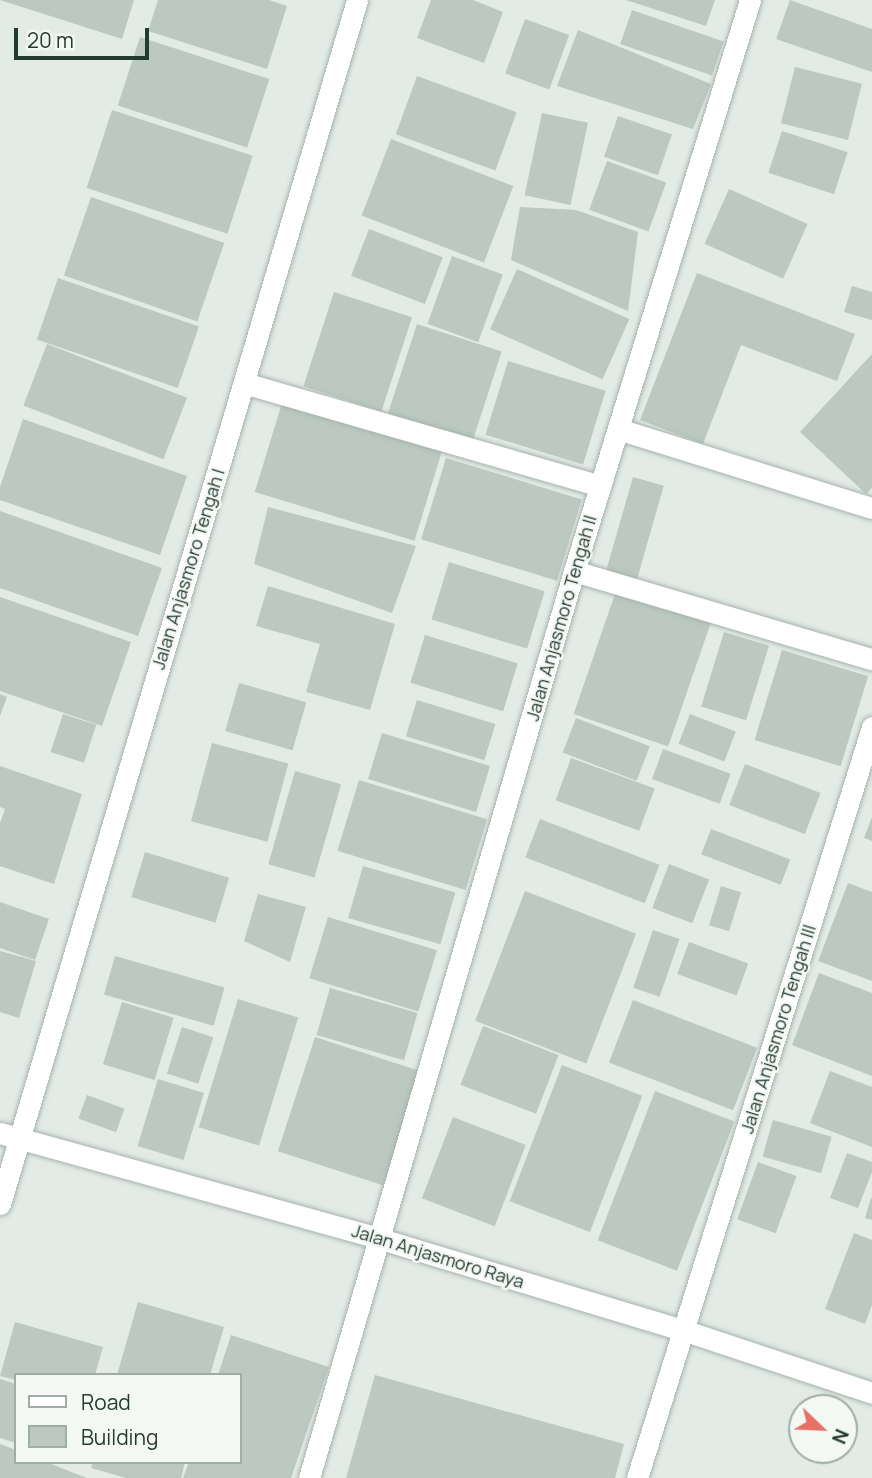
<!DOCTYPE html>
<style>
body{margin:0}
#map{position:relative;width:872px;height:1478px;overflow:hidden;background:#e2ebe6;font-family:Manrope,sans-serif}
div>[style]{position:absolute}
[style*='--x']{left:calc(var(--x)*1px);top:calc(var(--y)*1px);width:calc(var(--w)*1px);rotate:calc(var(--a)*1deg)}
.building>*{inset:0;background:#bbc9c1;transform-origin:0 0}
.roads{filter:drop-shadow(0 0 2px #a5b3ac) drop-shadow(0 0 2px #a5b3ac)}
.minor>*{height:21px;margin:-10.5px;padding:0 10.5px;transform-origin:10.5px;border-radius:10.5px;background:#fff}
.tertiary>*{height:21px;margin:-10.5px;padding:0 10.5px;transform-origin:10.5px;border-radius:10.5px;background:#fff}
span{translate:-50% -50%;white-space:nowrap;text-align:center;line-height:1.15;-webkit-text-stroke:5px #f3f8f4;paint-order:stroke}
.street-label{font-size:18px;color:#243b31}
.legend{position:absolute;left:14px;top:1373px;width:228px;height:91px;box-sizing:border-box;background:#f3f8f4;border:2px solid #a0aca6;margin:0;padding:9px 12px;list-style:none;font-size:21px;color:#243b31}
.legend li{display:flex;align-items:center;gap:14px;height:35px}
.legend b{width:35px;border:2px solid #a0aca6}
.north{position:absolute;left:788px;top:1394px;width:70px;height:70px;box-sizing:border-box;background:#f3f8f4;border:2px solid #a0aca6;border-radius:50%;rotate:113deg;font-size:19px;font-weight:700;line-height:28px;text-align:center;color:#243b31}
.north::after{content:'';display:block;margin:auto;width:24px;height:32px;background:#e67165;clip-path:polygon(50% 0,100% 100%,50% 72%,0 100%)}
.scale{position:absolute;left:14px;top:28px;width:135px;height:32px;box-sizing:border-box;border:4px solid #243b31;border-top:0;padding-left:9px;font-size:21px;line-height:24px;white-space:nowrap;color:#243b31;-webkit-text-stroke:5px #f3f8f4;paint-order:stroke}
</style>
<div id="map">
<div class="building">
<div style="clip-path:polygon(0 0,134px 0,122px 39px)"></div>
<div style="clip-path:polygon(158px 0,269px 0,287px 6px,267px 69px,148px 31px)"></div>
<div style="clip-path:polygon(431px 0,473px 0,503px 12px,484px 63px,417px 38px)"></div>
<div style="clip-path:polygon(626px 0,715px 0,706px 26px)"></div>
<div style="clip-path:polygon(790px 0,872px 29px,872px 72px,776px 39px)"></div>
<div style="left:632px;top:10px;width:97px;height:36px;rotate:19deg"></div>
<div style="left:525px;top:19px;width:47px;height:58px;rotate:20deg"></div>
<div style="clip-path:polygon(578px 30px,711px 84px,693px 129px,557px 86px)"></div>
<div style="left:140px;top:37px;width:136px;height:72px;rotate:18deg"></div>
<div style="left:795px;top:67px;width:69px;height:58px;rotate:14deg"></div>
<div style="left:417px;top:76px;width:106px;height:62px;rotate:20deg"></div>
<div style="left:112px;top:110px;width:148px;height:82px;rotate:18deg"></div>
<div style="left:542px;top:113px;width:47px;height:84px;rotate:12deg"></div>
<div style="left:618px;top:116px;width:57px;height:43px;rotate:19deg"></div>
<div style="left:782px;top:131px;width:69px;height:44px;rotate:18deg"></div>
<div style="left:391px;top:139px;width:131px;height:82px;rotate:21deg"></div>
<div style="left:607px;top:161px;width:63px;height:52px;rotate:20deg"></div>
<div style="left:729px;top:189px;width:86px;height:60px;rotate:24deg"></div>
<div style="left:91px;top:197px;width:141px;height:83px;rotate:19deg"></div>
<div style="clip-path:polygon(520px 207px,576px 210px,638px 232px,628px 311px,511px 260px)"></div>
<div style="left:369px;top:229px;width:79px;height:50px;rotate:21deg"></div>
<div style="left:452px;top:256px;width:54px;height:72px;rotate:20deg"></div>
<div style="left:517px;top:269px;width:123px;height:66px;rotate:24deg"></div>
<div style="clip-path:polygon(697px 273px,855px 334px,837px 381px,741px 345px,703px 444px,640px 420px)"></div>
<div style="left:58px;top:278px;width:149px;height:65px;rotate:19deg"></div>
<div style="clip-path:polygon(852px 286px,872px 292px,872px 320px,844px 312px)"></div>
<div style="left:334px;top:292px;width:82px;height:99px;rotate:18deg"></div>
<div style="left:417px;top:324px;width:89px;height:94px;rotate:18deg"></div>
<div style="left:47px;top:344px;width:150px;height:66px;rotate:21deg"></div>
<div style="clip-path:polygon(872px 354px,872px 488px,866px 494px,800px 432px)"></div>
<div style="left:508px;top:361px;width:102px;height:77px;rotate:17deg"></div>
<div style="left:282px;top:403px;width:167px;height:93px;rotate:17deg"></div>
<div style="clip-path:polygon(23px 419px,187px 476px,160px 555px,0 500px,0 487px)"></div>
<div style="left:446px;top:458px;width:142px;height:85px;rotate:17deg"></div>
<div style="left:633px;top:477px;width:32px;height:99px;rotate:16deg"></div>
<div style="clip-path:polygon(268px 507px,416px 546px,392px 613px,254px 564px)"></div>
<div style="clip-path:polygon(0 511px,162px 568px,138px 636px,0 588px)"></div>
<div style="left:449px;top:562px;width:100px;height:60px;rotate:17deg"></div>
<div style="clip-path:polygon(268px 586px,395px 624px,370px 710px,306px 692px,320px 644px,256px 626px)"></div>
<div style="left:616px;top:591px;width:100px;height:130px;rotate:19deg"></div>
<div style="clip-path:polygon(0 597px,131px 642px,102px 726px,0 691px)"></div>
<div style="left:724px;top:632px;width:47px;height:78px;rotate:17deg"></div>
<div style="left:425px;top:635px;width:97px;height:50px;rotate:17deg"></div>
<div style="left:782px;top:650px;width:90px;height:94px;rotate:17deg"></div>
<div style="left:239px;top:683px;width:70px;height:50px;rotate:16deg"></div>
<div style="clip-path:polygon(0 694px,7px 697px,0 716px)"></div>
<div style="left:417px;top:700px;width:82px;height:38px;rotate:17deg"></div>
<div style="left:63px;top:714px;width:35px;height:40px;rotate:18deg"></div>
<div style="left:690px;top:714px;width:49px;height:32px;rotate:21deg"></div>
<div style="left:576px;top:718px;width:79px;height:37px;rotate:21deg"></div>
<div style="left:382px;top:733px;width:113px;height:48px;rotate:17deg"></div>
<div style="left:212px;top:743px;width:79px;height:81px;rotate:15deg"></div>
<div style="left:663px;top:749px;width:72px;height:32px;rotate:20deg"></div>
<div style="left:571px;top:758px;width:89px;height:45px;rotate:20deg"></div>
<div style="left:745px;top:764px;width:81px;height:44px;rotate:21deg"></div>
<div style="clip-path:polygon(0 766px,82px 794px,54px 884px,0 866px,0 823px,5px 809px,0 807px)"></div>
<div style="left:295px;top:771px;width:48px;height:97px;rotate:16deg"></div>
<div style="left:359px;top:780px;width:134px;height:74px;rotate:17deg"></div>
<div style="clip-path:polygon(872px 817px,872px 841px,864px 838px)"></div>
<div style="left:540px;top:819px;width:128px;height:41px;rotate:21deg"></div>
<div style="left:711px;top:829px;width:85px;height:27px;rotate:21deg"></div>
<div style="left:145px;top:852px;width:88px;height:47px;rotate:17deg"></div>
<div style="left:669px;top:864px;width:43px;height:47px;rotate:21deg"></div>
<div style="left:363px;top:866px;width:96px;height:54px;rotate:16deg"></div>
<div style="clip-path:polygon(848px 883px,872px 892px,872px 981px,818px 961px)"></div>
<div style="left:721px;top:886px;width:21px;height:41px;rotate:17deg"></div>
<div style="left:525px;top:891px;width:119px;height:139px;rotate:21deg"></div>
<div style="clip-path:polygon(258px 894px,306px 907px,290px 962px,244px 941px)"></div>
<div style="clip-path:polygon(0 902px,49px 919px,35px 960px,0 948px)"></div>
<div style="left:328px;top:917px;width:114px;height:64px;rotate:17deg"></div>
<div style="left:653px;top:930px;width:28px;height:61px;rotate:19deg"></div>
<div style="left:689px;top:942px;width:63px;height:34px;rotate:20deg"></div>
<div style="clip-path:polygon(0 951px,36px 961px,19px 1018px,0 1012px)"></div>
<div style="left:115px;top:956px;width:114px;height:40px;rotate:16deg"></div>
<div style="clip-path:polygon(819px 973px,872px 993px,872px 1076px,792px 1045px)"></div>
<div style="left:330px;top:988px;width:91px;height:49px;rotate:16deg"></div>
<div style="left:238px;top:999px;width:63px;height:134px;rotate:17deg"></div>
<div style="left:633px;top:1000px;width:133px;height:67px;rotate:21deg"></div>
<div style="left:122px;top:1002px;width:54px;height:65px;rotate:17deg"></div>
<div style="left:483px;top:1026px;width:81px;height:63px;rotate:21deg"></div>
<div style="left:182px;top:1027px;width:33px;height:49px;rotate:18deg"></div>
<div style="left:315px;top:1037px;width:111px;height:120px;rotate:18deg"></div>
<div style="left:562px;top:1065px;width:86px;height:146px;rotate:21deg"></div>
<div style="clip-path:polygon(830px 1071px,872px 1087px,872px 1147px,810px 1123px)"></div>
<div style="left:158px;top:1079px;width:48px;height:70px;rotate:17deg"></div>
<div style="left:655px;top:1091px;width:85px;height:160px;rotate:21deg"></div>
<div style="left:87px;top:1095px;width:40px;height:25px;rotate:20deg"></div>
<div style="left:453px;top:1117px;width:78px;height:87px;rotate:21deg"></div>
<div style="left:773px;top:1120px;width:61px;height:38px;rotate:16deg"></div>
<div style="clip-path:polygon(847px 1153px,872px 1162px,872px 1172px,858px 1208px,830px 1198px)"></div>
<div style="left:758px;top:1162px;width:41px;height:61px;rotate:20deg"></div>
<div style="clip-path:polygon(871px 1198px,872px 1198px,872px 1220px,865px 1218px)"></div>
<div style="clip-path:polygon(854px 1233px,872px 1240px,872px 1305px,865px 1324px,825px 1309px)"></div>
<div style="clip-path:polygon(138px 1302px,224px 1327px,210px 1375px,117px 1375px)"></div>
<div style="clip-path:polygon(15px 1322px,103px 1347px,95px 1375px,16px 1375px,16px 1380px,0 1376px)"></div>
<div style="clip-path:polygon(231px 1335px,329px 1367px,291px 1478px,183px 1478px,189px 1462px,240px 1462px,240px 1375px,218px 1375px)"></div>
<div style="clip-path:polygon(375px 1375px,624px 1444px,615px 1478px,346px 1478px)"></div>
<div style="clip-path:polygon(0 1379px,16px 1384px,16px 1443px,0 1438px)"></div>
<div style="clip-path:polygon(0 1444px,16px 1450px,16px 1462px,46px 1462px,87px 1478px,0 1478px)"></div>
<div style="clip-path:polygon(93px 1462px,185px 1462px,181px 1478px,126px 1478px,91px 1468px)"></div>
</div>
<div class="roads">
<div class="minor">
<div style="--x:244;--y:383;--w:371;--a:16.1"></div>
<div style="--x:618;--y:429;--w:266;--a:17.3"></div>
<div style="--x:574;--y:571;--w:311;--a:16.5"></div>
<div style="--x:0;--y:1204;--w:1256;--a:-73.48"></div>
<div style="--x:309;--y:1478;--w:945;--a:-73.71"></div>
<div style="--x:574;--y:571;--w:598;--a:-72.87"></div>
<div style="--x:637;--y:1478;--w:787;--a:-72.62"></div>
</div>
<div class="tertiary">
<div style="--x:0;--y:1133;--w:395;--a:15.5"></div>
<div style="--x:381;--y:1239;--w:315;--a:16.8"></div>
<div style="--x:683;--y:1330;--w:199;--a:18.4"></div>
</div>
</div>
<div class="street-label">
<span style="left:188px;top:569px;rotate:-73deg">Jalan Anjasmoro Tengah I</span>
<span style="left:561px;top:618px;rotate:-74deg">Jalan Anjasmoro Tengah II</span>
<span style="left:778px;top:1029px;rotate:-73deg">Jalan Anjasmoro Tengah III</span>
<span style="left:438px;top:1256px;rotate:17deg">Jalan Anjasmoro Raya</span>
</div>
<ul class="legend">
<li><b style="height:9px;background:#fff"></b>Road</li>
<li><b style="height:19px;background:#bbc9c1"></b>Building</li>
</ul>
<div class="north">N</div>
<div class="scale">20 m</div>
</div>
